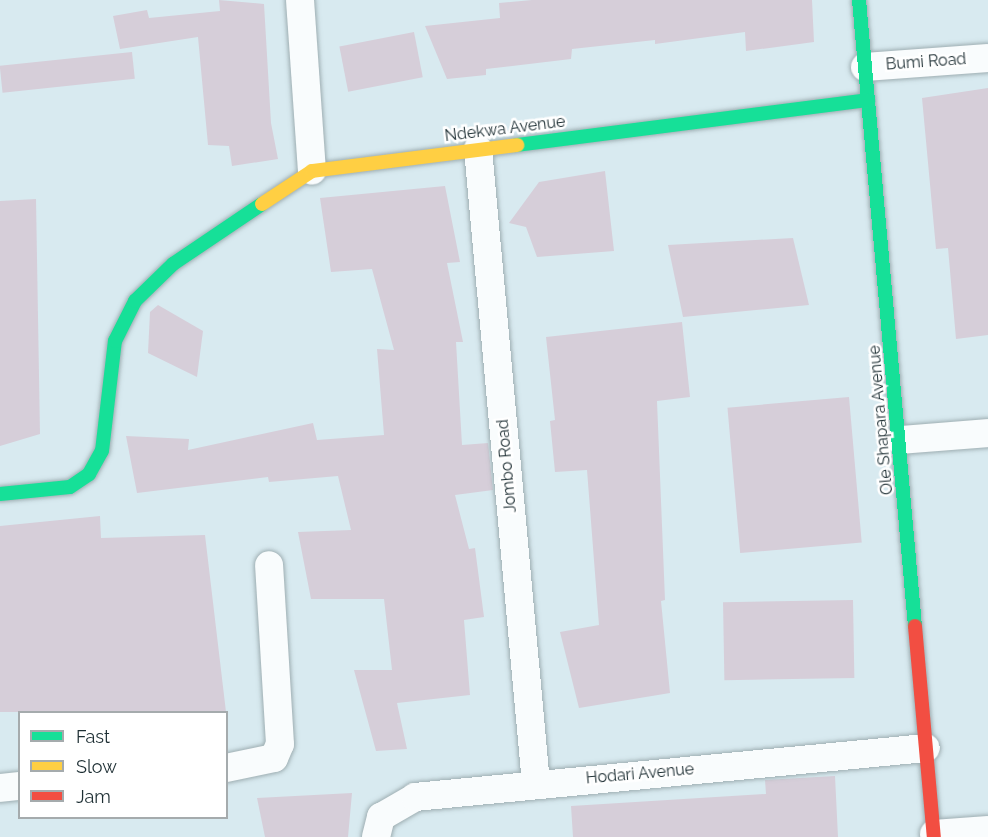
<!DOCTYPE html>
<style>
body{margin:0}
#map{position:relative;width:988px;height:837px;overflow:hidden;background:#d8eaf0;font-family:Raleway,sans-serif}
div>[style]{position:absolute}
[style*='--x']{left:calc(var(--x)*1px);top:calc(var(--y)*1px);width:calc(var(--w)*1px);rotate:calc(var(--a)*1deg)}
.building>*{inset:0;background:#d6ced9;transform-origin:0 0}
.roads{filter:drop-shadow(0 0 2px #9eaeb2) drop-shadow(0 0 2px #9eaeb2)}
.street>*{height:28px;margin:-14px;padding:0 14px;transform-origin:14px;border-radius:14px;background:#f9fcfd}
.fast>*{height:14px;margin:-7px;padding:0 7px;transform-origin:7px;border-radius:7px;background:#16e098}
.slow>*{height:14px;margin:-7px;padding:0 7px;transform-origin:7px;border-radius:7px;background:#ffcf43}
.jam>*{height:14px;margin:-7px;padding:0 7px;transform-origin:7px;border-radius:7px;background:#f24e42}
span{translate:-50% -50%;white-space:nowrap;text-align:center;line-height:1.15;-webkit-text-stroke:5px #fff;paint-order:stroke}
.street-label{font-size:16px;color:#1d2e33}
.legend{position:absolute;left:18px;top:711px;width:210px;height:108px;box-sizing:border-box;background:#fff;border:2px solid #a5abad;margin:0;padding:8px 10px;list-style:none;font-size:18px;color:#1d2e33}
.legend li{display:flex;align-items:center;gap:12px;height:30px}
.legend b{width:30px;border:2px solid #a5abad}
</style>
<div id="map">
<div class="building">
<div style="clip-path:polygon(219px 0,264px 4px,271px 123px,278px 159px,232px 166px,229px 146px,208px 145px,198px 37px,120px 49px,113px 16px,147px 10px,149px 18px,220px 11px)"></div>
<div style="clip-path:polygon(532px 0,812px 0,814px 42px,746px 51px,745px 32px,655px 44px,655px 40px,572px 49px,571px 59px,486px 69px,486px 75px,447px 79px,425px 26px,500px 18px,499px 3px)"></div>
<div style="left:414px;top:32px;width:46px;height:76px;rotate:79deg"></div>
<div style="left:132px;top:52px;width:27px;height:133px;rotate:84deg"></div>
<div style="clip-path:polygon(988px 88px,988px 335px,956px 339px,948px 248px,936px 249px,922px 98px)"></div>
<div style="clip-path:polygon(605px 171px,614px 251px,537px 257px,526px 227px,509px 223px,539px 182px)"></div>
<div style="clip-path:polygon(445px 186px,460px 262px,447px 263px,463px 342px,456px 342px,462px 445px,488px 443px,493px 490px,455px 495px,469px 549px,475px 548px,484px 617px,464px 620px,470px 695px,397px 703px,407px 749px,376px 751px,354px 670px,392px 670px,384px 599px,311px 599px,298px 532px,351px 530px,338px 476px,269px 482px,268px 477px,137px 493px,126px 436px,189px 439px,188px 450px,313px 423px,317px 440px,384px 435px,377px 349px,394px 350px,372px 269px,331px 272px,320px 198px)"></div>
<div style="clip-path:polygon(36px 199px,40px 434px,0 446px,0 201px)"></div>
<div style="clip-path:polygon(793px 238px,809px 305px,683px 317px,668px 245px)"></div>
<div style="clip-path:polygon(158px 305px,203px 331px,197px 377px,148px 353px,150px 312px)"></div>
<div style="clip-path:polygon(682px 322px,690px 397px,657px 401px,665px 600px,661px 601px,670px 693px,579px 708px,560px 632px,599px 625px,587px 470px,555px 472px,550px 421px,555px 420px,546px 337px)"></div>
<div style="left:849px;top:397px;width:146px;height:122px;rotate:85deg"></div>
<div style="clip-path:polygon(100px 516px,101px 538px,205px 535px,226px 712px,0 712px,0 526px)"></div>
<div style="left:853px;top:600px;width:78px;height:130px;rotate:89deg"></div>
<div style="clip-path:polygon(835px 776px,838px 837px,573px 837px,571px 806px,766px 794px,765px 780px)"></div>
<div style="clip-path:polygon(352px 793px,348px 837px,265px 837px,257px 798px)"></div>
</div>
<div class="roads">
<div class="street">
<div style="--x:300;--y:0;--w:171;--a:86"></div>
<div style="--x:865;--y:67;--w:123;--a:-4.2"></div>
<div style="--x:478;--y:149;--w:638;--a:84.78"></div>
<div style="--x:900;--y:440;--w:88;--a:-4.5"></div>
<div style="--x:226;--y:768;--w:49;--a:-11.8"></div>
<div style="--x:274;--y:758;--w:15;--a:-67"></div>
<div style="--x:280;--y:744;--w:179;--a:-93.5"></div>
<div style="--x:0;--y:788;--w:20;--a:-6"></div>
<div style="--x:934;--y:834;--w:54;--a:-4.2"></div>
<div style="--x:376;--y:837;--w:21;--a:-76"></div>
<div style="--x:381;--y:817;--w:39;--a:-30"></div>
<div style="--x:415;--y:797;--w:513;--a:-5.48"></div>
</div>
<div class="fast">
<div style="--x:859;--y:0;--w:628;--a:84.89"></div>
<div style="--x:517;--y:145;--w:354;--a:-7.3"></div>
<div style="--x:0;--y:494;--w:70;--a:-5.7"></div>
<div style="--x:70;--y:487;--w:23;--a:-34"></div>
<div style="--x:89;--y:474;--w:26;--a:-61"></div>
<div style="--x:102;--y:451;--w:111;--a:-83.3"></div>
<div style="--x:115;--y:341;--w:45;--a:-63.4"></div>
<div style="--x:135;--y:301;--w:53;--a:-44.2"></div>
<div style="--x:173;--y:264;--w:107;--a:-34"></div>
</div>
<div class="slow">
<div style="--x:262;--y:204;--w:60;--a:-33.4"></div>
<div style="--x:312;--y:171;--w:207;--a:-7.2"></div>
</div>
<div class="jam">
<div style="--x:915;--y:626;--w:212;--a:84.9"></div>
</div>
</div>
<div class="street-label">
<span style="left:926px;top:62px;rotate:-4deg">Bumi Road</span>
<span style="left:505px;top:129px;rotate:-7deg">Ndekwa Avenue</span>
<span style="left:881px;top:420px;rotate:-95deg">Ole Shapara Avenue</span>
<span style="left:507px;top:466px;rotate:-95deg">Jombo Road</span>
<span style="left:640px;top:774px;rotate:-5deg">Hodari Avenue</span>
</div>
<ul class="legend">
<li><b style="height:8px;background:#16e098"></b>Fast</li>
<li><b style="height:8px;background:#ffcf43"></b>Slow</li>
<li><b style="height:8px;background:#f24e42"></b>Jam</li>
</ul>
</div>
